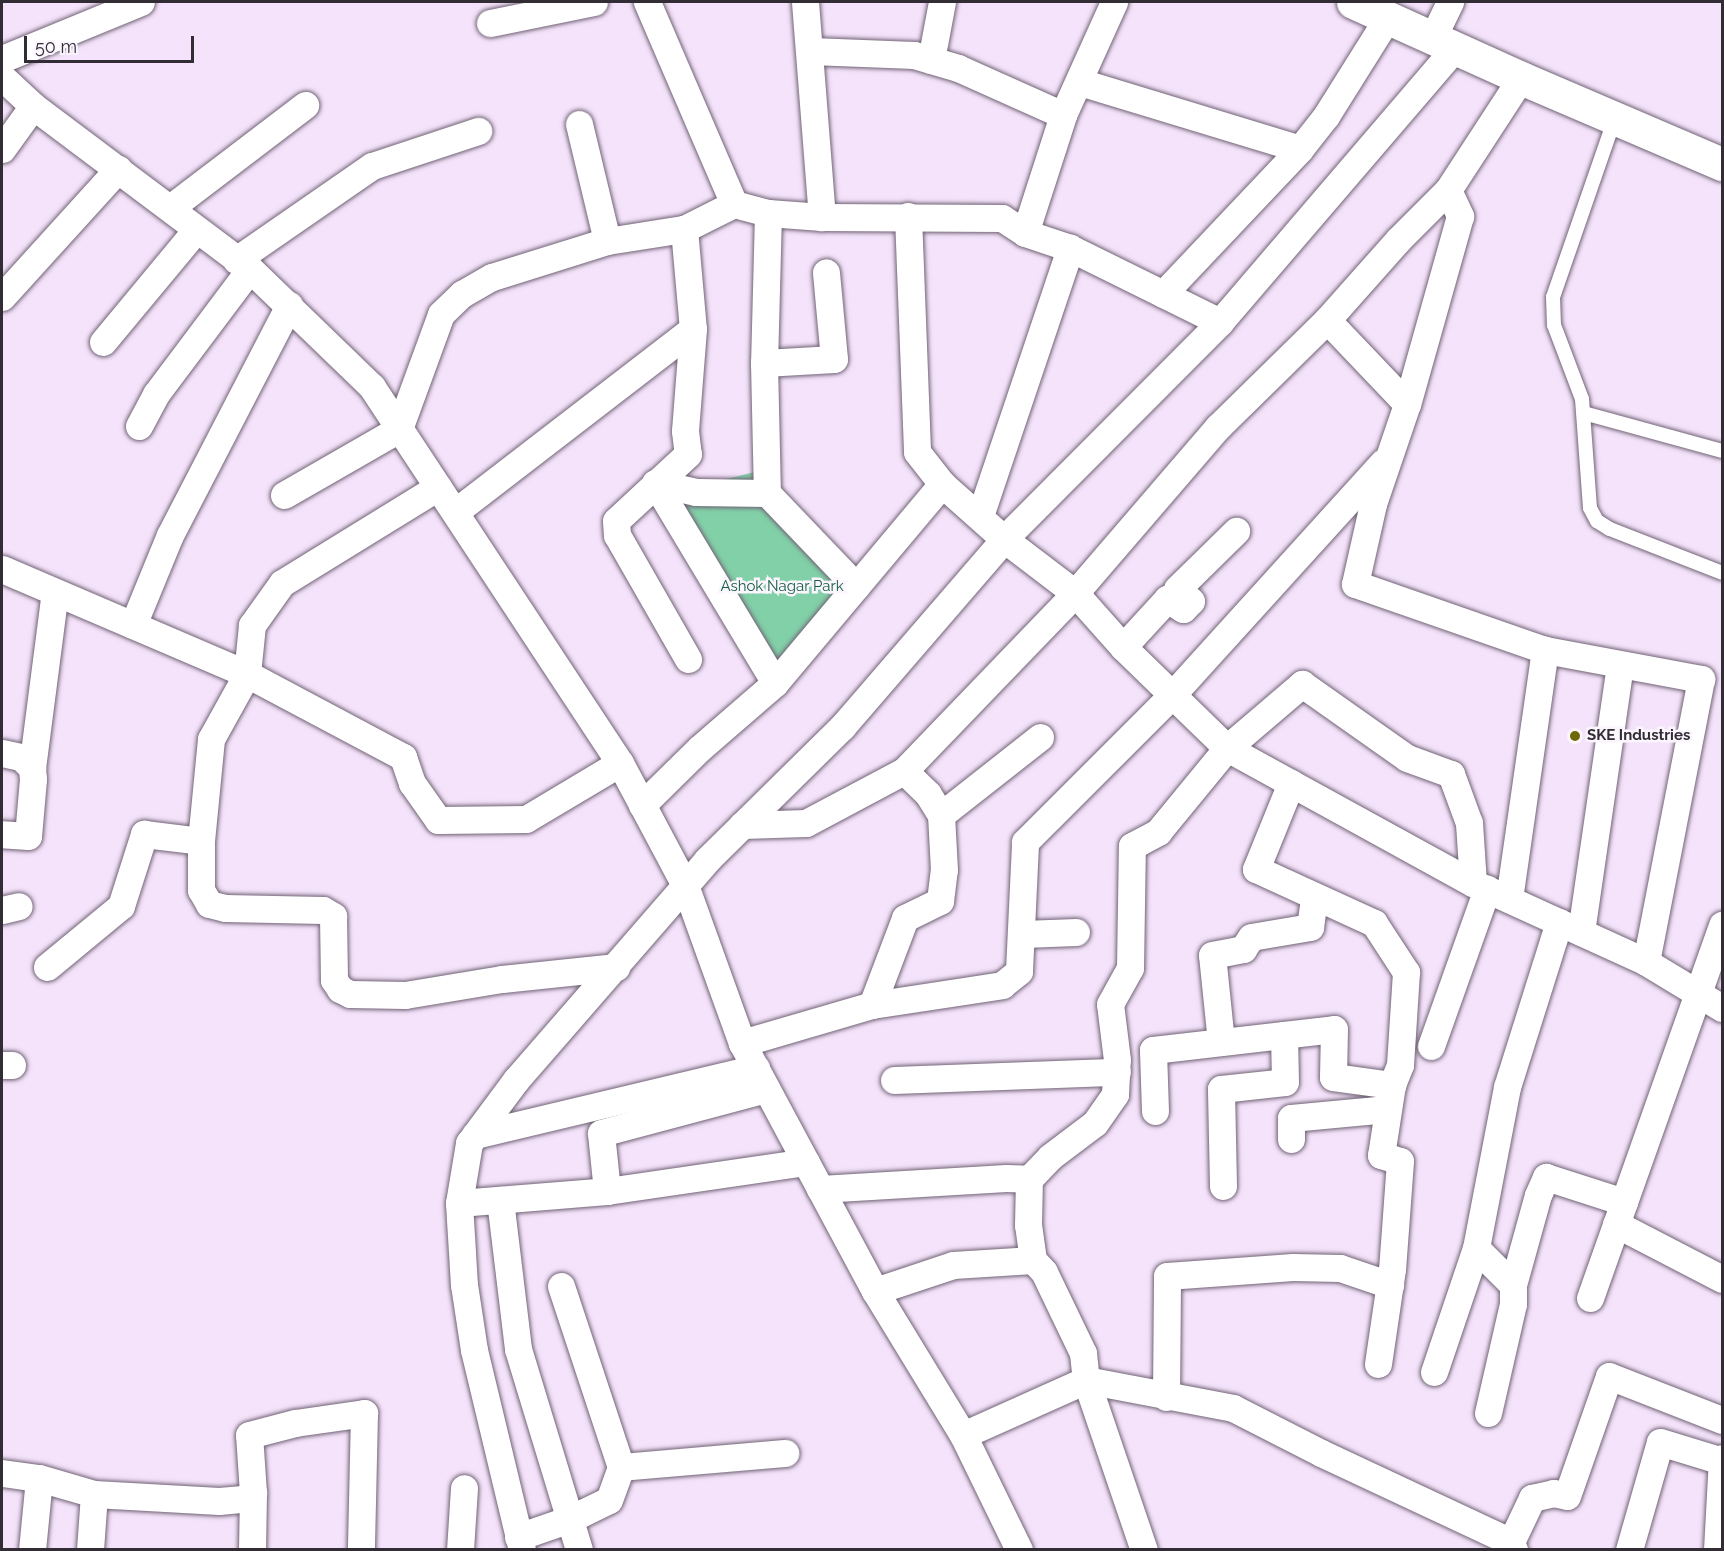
<!DOCTYPE html>
<style>
body{margin:0}
#map{position:relative;width:1724px;height:1551px;overflow:hidden;background:#f4e3fa;font-family:Raleway,sans-serif}
div>[style]{position:absolute}
[style*='--x']{left:calc(var(--x)*1px);top:calc(var(--y)*1px);width:calc(var(--w)*1px);rotate:calc(var(--a)*1deg)}
.green>*{inset:0;background:#82d0a8}
.roads{filter:drop-shadow(0 0 2px #716376) drop-shadow(0 0 2px #716376)}
.service>*{height:14px;margin:-7px;padding:0 7px;transform-origin:7px;border-radius:7px;background:#fff}
.minor>*{height:27px;margin:-13.5px;padding:0 13.5px;transform-origin:13.5px;border-radius:13.5px;background:#fff}
.tertiary>*{height:33px;margin:-16.5px;padding:0 16.5px;transform-origin:16.5px;border-radius:16.5px;background:#fff}
.dots>*{width:16px;height:16px;translate:-50% -50%;box-sizing:border-box;border:3px solid #fbf5fe;border-radius:50%}
span{translate:-50% -50%;white-space:nowrap;text-align:center;line-height:1.15;-webkit-text-stroke:5px #fbf5fe;paint-order:stroke}
.park-label{font-size:15px;color:#166041}
.poi-label{font-size:15px;color:#322c35;font-weight:700}
.left{translate:0 -50%;text-align:left}
.frame{position:absolute;inset:0;border:3px solid #322c35;pointer-events:none}
.scale{position:absolute;left:24px;top:36px;width:170px;height:27px;box-sizing:border-box;border:3px solid #322c35;border-top:0;padding-left:8px;font-size:18px;line-height:21px;white-space:nowrap;color:#322c35;-webkit-text-stroke:4px #fbf5fe;paint-order:stroke}
</style>
<div id="map">
<div class="green">
<div style="clip-path:polygon(755px 472px,848px 585px,775px 666px,710px 555px,676px 491px)"></div>
</div>
<div class="roads">
<div class="service">
<div style="--x:1615;--y:118;--w:189;--a:109.1"></div>
<div style="--x:1553;--y:297;--w:28;--a:88"></div>
<div style="--x:1554;--y:325;--w:79;--a:69.3"></div>
<div style="--x:1582;--y:399;--w:109;--a:85.8"></div>
<div style="--x:1590;--y:508;--w:15;--a:62"></div>
<div style="--x:1597;--y:521;--w:15;--a:32"></div>
<div style="--x:1610;--y:529;--w:120;--a:21.4"></div>
<div style="--x:1584;--y:413;--w:143;--a:15.4"></div>
</div>
<div class="minor">
<div style="--x:647;--y:2;--w:220;--a:66.7"></div>
<div style="--x:805;--y:2;--w:216;--a:85.5"></div>
<div style="--x:490;--y:23;--w:106;--a:-11.4"></div>
<div style="--x:1433;--y:37;--w:39;--a:-64"></div>
<div style="--x:811;--y:51;--w:103;--a:2.2"></div>
<div style="--x:914;--y:55;--w:46;--a:16.5"></div>
<div style="--x:958;--y:68;--w:115;--a:24.1"></div>
<div style="--x:2;--y:59;--w:150;--a:-22.3"></div>
<div style="--x:931;--y:60;--w:59;--a:-79.3"></div>
<div style="--x:2;--y:77;--w:42;--a:43.1"></div>
<div style="--x:33;--y:106;--w:271;--a:36.9"></div>
<div style="--x:250;--y:269;--w:170;--a:44"></div>
<div style="--x:372;--y:387;--w:450;--a:56.6"></div>
<div style="--x:620;--y:763;--w:138;--a:62"></div>
<div style="--x:685;--y:885;--w:168;--a:70.2"></div>
<div style="--x:742;--y:1043;--w:281;--a:61.8"></div>
<div style="--x:875;--y:1291;--w:169;--a:58.6"></div>
<div style="--x:963;--y:1435;--w:128;--a:64"></div>
<div style="--x:1080;--y:82;--w:230;--a:16.9"></div>
<div style="--x:579;--y:124;--w:120;--a:76.5"></div>
<div style="--x:2;--y:149;--w:53;--a:-54.2"></div>
<div style="--x:1448;--y:190;--w:29;--a:65"></div>
<div style="--x:1460;--y:216;--w:195;--a:105.7"></div>
<div style="--x:1407;--y:404;--w:106;--a:108.8"></div>
<div style="--x:1373;--y:504;--w:82;--a:102.7"></div>
<div style="--x:1355;--y:584;--w:201;--a:19.2"></div>
<div style="--x:1545;--y:650;--w:159;--a:10.5"></div>
<div style="--x:1701;--y:679;--w:288;--a:101"></div>
<div style="--x:170;--y:208;--w:170;--a:-37.3"></div>
<div style="--x:768;--y:213;--w:150;--a:91.5"></div>
<div style="--x:764;--y:363;--w:130;--a:88.7"></div>
<div style="--x:767;--y:493;--w:129;--a:46.3"></div>
<div style="--x:908;--y:216;--w:236;--a:87.8"></div>
<div style="--x:917;--y:452;--w:41;--a:52"></div>
<div style="--x:942;--y:484;--w:83;--a:41.6"></div>
<div style="--x:1004;--y:539;--w:89;--a:37.3"></div>
<div style="--x:1075;--y:593;--w:72;--a:48.4"></div>
<div style="--x:1123;--y:647;--w:145;--a:44.2"></div>
<div style="--x:1227;--y:748;--w:281;--a:28.8"></div>
<div style="--x:1473;--y:883;--w:190;--a:24.5"></div>
<div style="--x:1646;--y:962;--w:89;--a:31.2"></div>
<div style="--x:684;--y:229;--w:100;--a:84.9"></div>
<div style="--x:693;--y:329;--w:102;--a:94.5"></div>
<div style="--x:685;--y:431;--w:23;--a:83"></div>
<div style="--x:688;--y:454;--w:98;--a:137.1"></div>
<div style="--x:616;--y:521;--w:14;--a:86"></div>
<div style="--x:617;--y:535;--w:143;--a:60.2"></div>
<div style="--x:1025;--y:233;--w:124;--a:-72.1"></div>
<div style="--x:1063;--y:115;--w:124;--a:-65.7"></div>
<div style="--x:236;--y:260;--w:165;--a:-34.7"></div>
<div style="--x:372;--y:166;--w:112;--a:-18.3"></div>
<div style="--x:1163;--y:294;--w:199;--a:-46.6"></div>
<div style="--x:1300;--y:149;--w:42;--a:-51.8"></div>
<div style="--x:1326;--y:116;--w:117;--a:-57.9"></div>
<div style="--x:2;--y:297;--w:173;--a:-47.8"></div>
<div style="--x:1327;--y:320;--w:116;--a:46.4"></div>
<div style="--x:103;--y:342;--w:146;--a:-50.3"></div>
<div style="--x:764;--y:363;--w:70;--a:-3.3"></div>
<div style="--x:834;--y:359;--w:87;--a:-95.3"></div>
<div style="--x:139;--y:426;--w:36;--a:-62"></div>
<div style="--x:156;--y:394;--w:156;--a:-53.1"></div>
<div style="--x:655;--y:483;--w:233;--a:59"></div>
<div style="--x:655;--y:483;--w:42;--a:12.4"></div>
<div style="--x:696;--y:492;--w:71;--a:0.8"></div>
<div style="--x:438;--y:487;--w:183;--a:148.4"></div>
<div style="--x:282;--y:583;--w:52;--a:125.5"></div>
<div style="--x:252;--y:625;--w:49;--a:95.8"></div>
<div style="--x:247;--y:674;--w:74;--a:119"></div>
<div style="--x:211;--y:739;--w:102;--a:95.6"></div>
<div style="--x:201;--y:841;--w:49;--a:90"></div>
<div style="--x:201;--y:890;--w:16;--a:60"></div>
<div style="--x:209;--y:904;--w:16;--a:14"></div>
<div style="--x:225;--y:908;--w:98;--a:1.2"></div>
<div style="--x:323;--y:910;--w:12;--a:31"></div>
<div style="--x:333;--y:916;--w:64;--a:89.1"></div>
<div style="--x:334;--y:980;--w:11;--a:56"></div>
<div style="--x:340;--y:989;--w:11;--a:27"></div>
<div style="--x:350;--y:994;--w:55;--a:1"></div>
<div style="--x:405;--y:995;--w:98;--a:-9.4"></div>
<div style="--x:502;--y:979;--w:115;--a:-6"></div>
<div style="--x:284;--y:495;--w:133;--a:-29.9"></div>
<div style="--x:399;--y:429;--w:122;--a:-69.9"></div>
<div style="--x:441;--y:314;--w:29;--a:-44"></div>
<div style="--x:462;--y:294;--w:34;--a:-30"></div>
<div style="--x:492;--y:277;--w:121;--a:-17.4"></div>
<div style="--x:607;--y:241;--w:78;--a:-8.9"></div>
<div style="--x:684;--y:229;--w:56;--a:-26.6"></div>
<div style="--x:734;--y:204;--w:35;--a:15"></div>
<div style="--x:768;--y:213;--w:54;--a:4.2"></div>
<div style="--x:822;--y:217;--w:180;--a:0.3"></div>
<div style="--x:1002;--y:218;--w:27;--a:33"></div>
<div style="--x:1025;--y:233;--w:47;--a:18.4"></div>
<div style="--x:1070;--y:248;--w:167;--a:26.3"></div>
<div style="--x:455;--y:512;--w:300;--a:-37.6"></div>
<div style="--x:980;--y:516;--w:283;--a:-71.4"></div>
<div style="--x:2;--y:569;--w:267;--a:23.2"></div>
<div style="--x:247;--y:674;--w:177;--a:28"></div>
<div style="--x:403;--y:757;--w:28;--a:71"></div>
<div style="--x:412;--y:783;--w:45;--a:54.9"></div>
<div style="--x:438;--y:820;--w:88;--a:-0.7"></div>
<div style="--x:526;--y:819;--w:109;--a:-30.8"></div>
<div style="--x:133;--y:625;--w:97;--a:-67.7"></div>
<div style="--x:170;--y:535;--w:259;--a:-62.6"></div>
<div style="--x:1123;--y:647;--w:65;--a:-47.5"></div>
<div style="--x:1167;--y:599;--w:19;--a:32"></div>
<div style="--x:1183;--y:609;--w:11;--a:-45"></div>
<div style="--x:1191;--y:601;--w:18;--a:-139"></div>
<div style="--x:1177;--y:589;--w:83;--a:-44.5"></div>
<div style="--x:2;--y:753;--w:19;--a:12"></div>
<div style="--x:21;--y:757;--w:16;--a:45"></div>
<div style="--x:32;--y:768;--w:11;--a:85"></div>
<div style="--x:33;--y:779;--w:57;--a:95"></div>
<div style="--x:28;--y:836;--w:26;--a:-176"></div>
<div style="--x:32;--y:768;--w:177;--a:-82.6"></div>
<div style="--x:1291;--y:783;--w:93;--a:112.1"></div>
<div style="--x:1256;--y:869;--w:130;--a:24.6"></div>
<div style="--x:1374;--y:923;--w:59;--a:56.9"></div>
<div style="--x:1406;--y:972;--w:93;--a:93.7"></div>
<div style="--x:1400;--y:1065;--w:22;--a:112"></div>
<div style="--x:1392;--y:1085;--w:71;--a:98.9"></div>
<div style="--x:1381;--y:1155;--w:20;--a:18"></div>
<div style="--x:1400;--y:1161;--w:108;--a:94.2"></div>
<div style="--x:1392;--y:1269;--w:96;--a:98.4"></div>
<div style="--x:642;--y:805;--w:81;--a:-44.5"></div>
<div style="--x:700;--y:748;--w:99;--a:-40.9"></div>
<div style="--x:775;--y:683;--w:260;--a:-50"></div>
<div style="--x:941;--y:815;--w:126;--a:-38.2"></div>
<div style="--x:742;--y:825;--w:64;--a:-1.8"></div>
<div style="--x:806;--y:823;--w:111;--a:-28"></div>
<div style="--x:904;--y:771;--w:247;--a:-46.1"></div>
<div style="--x:1075;--y:593;--w:219;--a:-49.3"></div>
<div style="--x:1218;--y:427;--w:153;--a:-44.5"></div>
<div style="--x:1327;--y:320;--w:107;--a:-48.4"></div>
<div style="--x:1398;--y:240;--w:71;--a:-45"></div>
<div style="--x:1448;--y:190;--w:134;--a:-56.9"></div>
<div style="--x:1509;--y:899;--w:252;--a:-81.8"></div>
<div style="--x:2;--y:910;--w:17;--a:-13"></div>
<div style="--x:1581;--y:932;--w:270;--a:-81.7"></div>
<div style="--x:1023;--y:934;--w:53;--a:-2.2"></div>
<div style="--x:47;--y:967;--w:96;--a:-39.5"></div>
<div style="--x:121;--y:906;--w:76;--a:-72.3"></div>
<div style="--x:144;--y:834;--w:57;--a:7"></div>
<div style="--x:872;--y:1005;--w:132;--a:-8.7"></div>
<div style="--x:1002;--y:985;--w:22;--a:-39"></div>
<div style="--x:1019;--y:971;--w:129;--a:-87.3"></div>
<div style="--x:1025;--y:842;--w:208;--a:-45"></div>
<div style="--x:1172;--y:695;--w:314;--a:-47.8"></div>
<div style="--x:1221;--y:1042;--w:87;--a:-95.9"></div>
<div style="--x:1212;--y:955;--w:32;--a:-11"></div>
<div style="--x:1243;--y:949;--w:14;--a:-56"></div>
<div style="--x:1251;--y:937;--w:60;--a:-9.6"></div>
<div style="--x:1310;--y:927;--w:30;--a:-82"></div>
<div style="--x:742;--y:1043;--w:135;--a:-16.3"></div>
<div style="--x:872;--y:1005;--w:93;--a:-69.2"></div>
<div style="--x:905;--y:918;--w:39;--a:-26"></div>
<div style="--x:940;--y:901;--w:31;--a:-83"></div>
<div style="--x:944;--y:870;--w:55;--a:-93.1"></div>
<div style="--x:941;--y:815;--w:25;--a:-122"></div>
<div style="--x:928;--y:794;--w:33;--a:-136"></div>
<div style="--x:1431;--y:1046;--w:167;--a:-70.4"></div>
<div style="--x:2;--y:1065;--w:10;--a:0"></div>
<div style="--x:894;--y:1080;--w:223;--a:-2.1"></div>
<div style="--x:1155;--y:1111;--w:61;--a:-91.9"></div>
<div style="--x:1153;--y:1050;--w:182;--a:-6.6"></div>
<div style="--x:1334;--y:1029;--w:48;--a:91.2"></div>
<div style="--x:1333;--y:1077;--w:60;--a:7.7"></div>
<div style="--x:475;--y:1135;--w:289;--a:-13.4"></div>
<div style="--x:1291;--y:1139;--w:21;--a:-90"></div>
<div style="--x:1291;--y:1118;--w:97;--a:-5.3"></div>
<div style="--x:1223;--y:1186;--w:97;--a:-91.2"></div>
<div style="--x:1221;--y:1089;--w:64;--a:-6.2"></div>
<div style="--x:1285;--y:1082;--w:47;--a:-91.2"></div>
<div style="--x:820;--y:1189;--w:186;--a:-3.4"></div>
<div style="--x:1006;--y:1178;--w:23;--a:2"></div>
<div style="--x:607;--y:1191;--w:201;--a:-8.3"></div>
<div style="--x:500;--y:1200;--w:150;--a:83.1"></div>
<div style="--x:518;--y:1349;--w:210;--a:73.1"></div>
<div style="--x:459;--y:1203;--w:148;--a:-4.6"></div>
<div style="--x:607;--y:1191;--w:58;--a:-95.9"></div>
<div style="--x:601;--y:1133;--w:171;--a:-14.9"></div>
<div style="--x:1616;--y:1224;--w:119;--a:27.4"></div>
<div style="--x:1033;--y:1260;--w:16;--a:47"></div>
<div style="--x:1044;--y:1272;--w:90;--a:64.3"></div>
<div style="--x:1083;--y:1353;--w:27;--a:84"></div>
<div style="--x:1086;--y:1380;--w:150;--a:10.8"></div>
<div style="--x:1233;--y:1408;--w:99;--a:27.1"></div>
<div style="--x:1321;--y:1453;--w:210;--a:25.1"></div>
<div style="--x:1511;--y:1542;--w:9;--a:69"></div>
<div style="--x:1513;--y:1285;--w:93;--a:-74.5"></div>
<div style="--x:1538;--y:1195;--w:20;--a:-66"></div>
<div style="--x:1546;--y:1177;--w:82;--a:17.8"></div>
<div style="--x:561;--y:1286;--w:191;--a:71.7"></div>
<div style="--x:875;--y:1291;--w:82;--a:-18.4"></div>
<div style="--x:953;--y:1265;--w:80;--a:-3.6"></div>
<div style="--x:1033;--y:1260;--w:35;--a:-98"></div>
<div style="--x:1028;--y:1225;--w:46;--a:-88.8"></div>
<div style="--x:1029;--y:1179;--w:30;--a:-46"></div>
<div style="--x:1050;--y:1157;--w:56;--a:-37.1"></div>
<div style="--x:1095;--y:1123;--w:35;--a:-55"></div>
<div style="--x:1115;--y:1094;--w:34;--a:-87"></div>
<div style="--x:1117;--y:1060;--w:56;--a:-97.1"></div>
<div style="--x:1110;--y:1004;--w:41;--a:-60.9"></div>
<div style="--x:1130;--y:968;--w:122;--a:-89.1"></div>
<div style="--x:1132;--y:846;--w:30;--a:-28"></div>
<div style="--x:1158;--y:832;--w:109;--a:-50.6"></div>
<div style="--x:1227;--y:748;--w:99;--a:-40.5"></div>
<div style="--x:1302;--y:684;--w:128;--a:35.2"></div>
<div style="--x:1407;--y:758;--w:47;--a:20"></div>
<div style="--x:1451;--y:774;--w:52;--a:69.8"></div>
<div style="--x:1469;--y:823;--w:60;--a:86.2"></div>
<div style="--x:1590;--y:1298;--w:396;--a:-70.5"></div>
<div style="--x:1434;--y:1372;--w:131;--a:-71.3"></div>
<div style="--x:1166;--y:1397;--w:121;--a:-89.5"></div>
<div style="--x:1167;--y:1276;--w:126;--a:-4.1"></div>
<div style="--x:1293;--y:1267;--w:47;--a:1.2"></div>
<div style="--x:1340;--y:1268;--w:53;--a:18.8"></div>
<div style="--x:1488;--y:1413;--w:112;--a:-77.1"></div>
<div style="--x:1513;--y:1304;--w:19;--a:-90"></div>
<div style="--x:1513;--y:1285;--w:52;--a:-135"></div>
<div style="--x:1476;--y:1248;--w:164;--a:-79.1"></div>
<div style="--x:1507;--y:1087;--w:173;--a:-72.5"></div>
<div style="--x:963;--y:1435;--w:135;--a:-24.1"></div>
<div style="--x:1086;--y:1380;--w:180;--a:71.2"></div>
<div style="--x:2;--y:1473;--w:37;--a:8"></div>
<div style="--x:39;--y:1478;--w:57;--a:16.2"></div>
<div style="--x:94;--y:1494;--w:56;--a:94.1"></div>
<div style="--x:94;--y:1494;--w:125;--a:3.2"></div>
<div style="--x:219;--y:1501;--w:24;--a:-5"></div>
<div style="--x:243;--y:1499;--w:12;--a:-31"></div>
<div style="--x:253;--y:1493;--w:58;--a:-93.9"></div>
<div style="--x:249;--y:1435;--w:48;--a:-14.6"></div>
<div style="--x:295;--y:1423;--w:70;--a:-8.2"></div>
<div style="--x:364;--y:1413;--w:137;--a:91.3"></div>
<div style="--x:518;--y:1537;--w:55;--a:-19.1"></div>
<div style="--x:570;--y:1519;--w:43;--a:-26"></div>
<div style="--x:609;--y:1500;--w:35;--a:-70"></div>
<div style="--x:621;--y:1467;--w:165;--a:-4.9"></div>
<div style="--x:1511;--y:1542;--w:49;--a:-64.5"></div>
<div style="--x:1532;--y:1498;--w:22;--a:-13"></div>
<div style="--x:1553;--y:1493;--w:14;--a:12"></div>
<div style="--x:1567;--y:1496;--w:127;--a:-70.7"></div>
<div style="--x:1609;--y:1376;--w:121;--a:21.3"></div>
<div style="--x:32;--y:1550;--w:72;--a:-84.4"></div>
<div style="--x:252;--y:1550;--w:57;--a:-89"></div>
<div style="--x:460;--y:1550;--w:62;--a:-86.3"></div>
<div style="--x:522;--y:1550;--w:206;--a:-103.5"></div>
<div style="--x:474;--y:1350;--w:66;--a:-98.7"></div>
<div style="--x:464;--y:1285;--w:82;--a:-93.5"></div>
<div style="--x:459;--y:1203;--w:61;--a:-80.5"></div>
<div style="--x:469;--y:1143;--w:79;--a:-53.3"></div>
<div style="--x:516;--y:1080;--w:291;--a:-49"></div>
<div style="--x:707;--y:860;--w:190;--a:-44.6"></div>
<div style="--x:842;--y:727;--w:248;--a:-49.2"></div>
<div style="--x:1004;--y:539;--w:306;--a:-45.1"></div>
<div style="--x:1220;--y:322;--w:362;--a:-49.4"></div>
<div style="--x:1629;--y:1550;--w:112;--a:-74"></div>
<div style="--x:1660;--y:1442;--w:65;--a:17"></div>
<div style="--x:1717;--y:1550;--w:92;--a:-86.9"></div>
</div>
<div class="tertiary">
<div style="--x:1353;--y:2;--w:184;--a:24.3"></div>
<div style="--x:1521;--y:78;--w:219;--a:23.2"></div>
</div>
</div>
<div class="dots">
<div style="left:1575px;top:736px;background:#6e6902"></div>
</div>
<div class="park-label">
<span style="left:782px;top:587px">Ashok Nagar Park</span>
</div>
<div class="poi-label">
<span class="left" style="left:1587px;top:736px">SKE Industries</span>
</div>
<div class="frame"></div>
<div class="scale">50 m</div>
</div>
